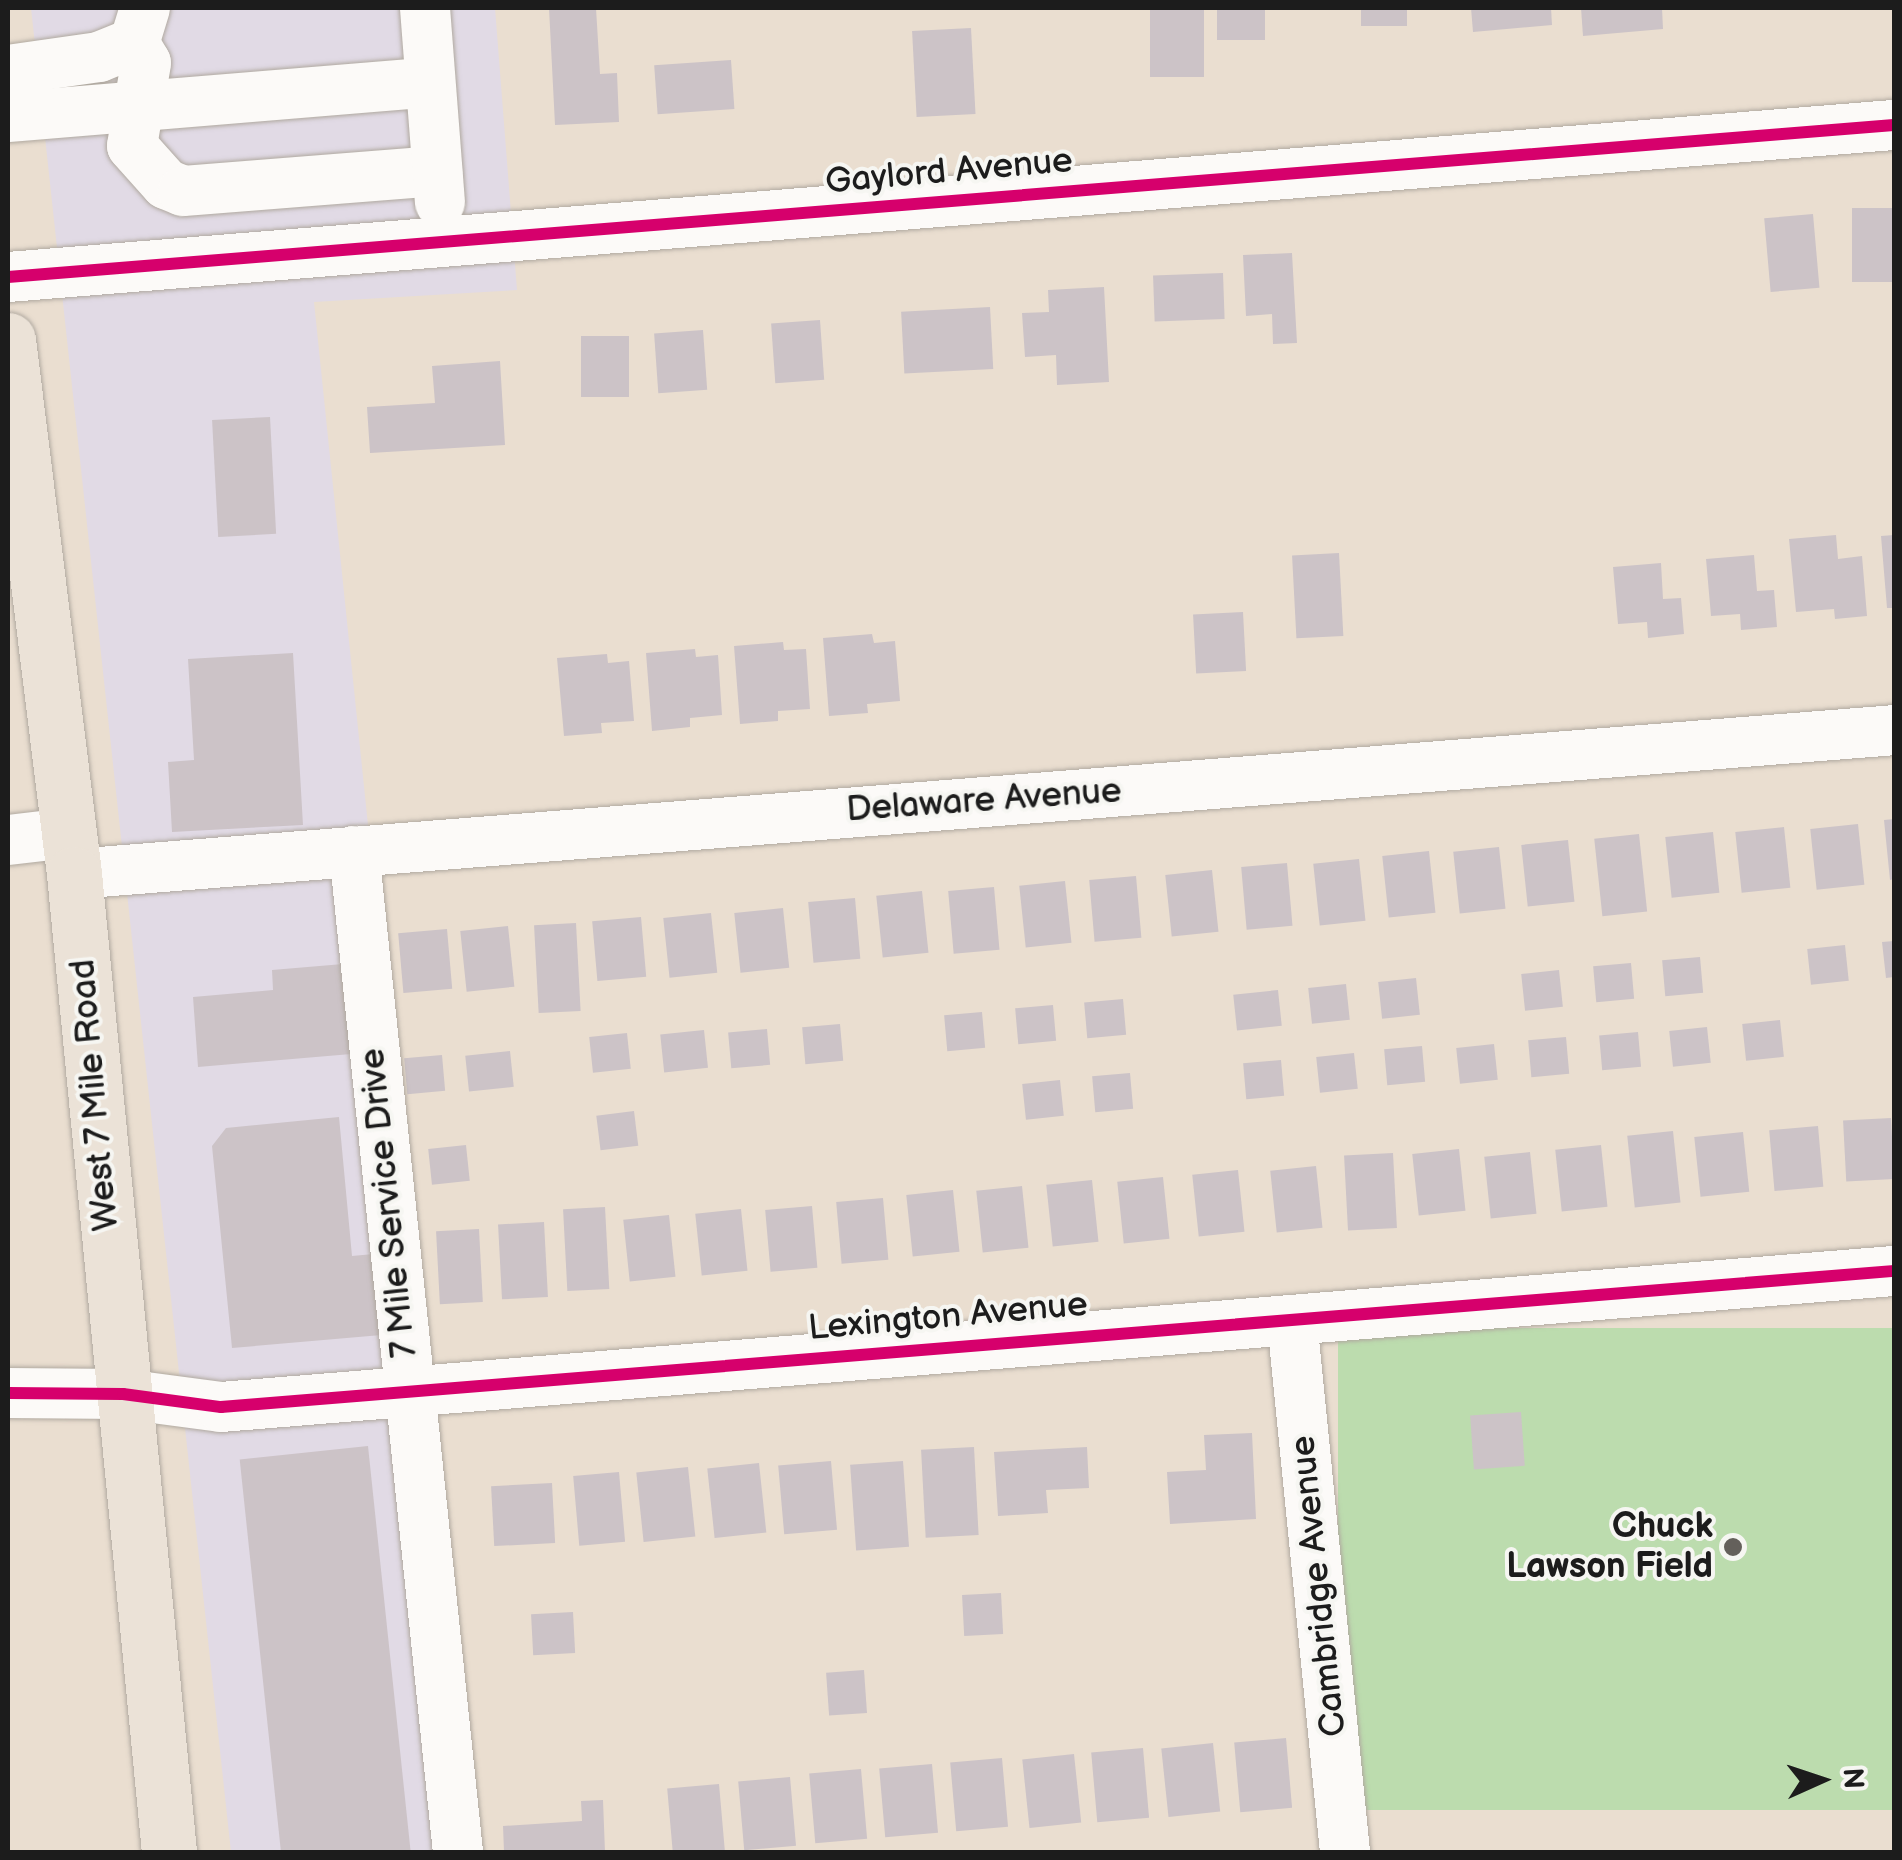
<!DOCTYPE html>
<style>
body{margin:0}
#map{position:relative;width:1902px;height:1860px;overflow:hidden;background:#eaded0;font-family:"Balsamiq Sans",sans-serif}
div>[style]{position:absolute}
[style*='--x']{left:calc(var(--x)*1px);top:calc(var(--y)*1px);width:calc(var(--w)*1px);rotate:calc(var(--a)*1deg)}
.built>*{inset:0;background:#e1dae5}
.green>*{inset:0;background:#bcdcae;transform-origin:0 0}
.building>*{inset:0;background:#ccc3c7;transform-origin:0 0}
.roads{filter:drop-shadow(0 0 2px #b0a9a0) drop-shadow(0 0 2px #b0a9a0)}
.minor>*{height:50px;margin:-25px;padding:0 25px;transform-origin:25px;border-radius:25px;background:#fcfaf8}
.major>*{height:55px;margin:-27.5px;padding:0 27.5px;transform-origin:27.5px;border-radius:27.5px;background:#ebe2d7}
.cycleway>*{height:12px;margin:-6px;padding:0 6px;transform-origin:6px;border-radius:6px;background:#d6006c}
.dots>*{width:28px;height:28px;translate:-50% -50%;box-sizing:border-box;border:5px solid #f6f6f2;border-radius:50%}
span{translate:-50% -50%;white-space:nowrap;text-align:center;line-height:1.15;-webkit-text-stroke:8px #f6f6f2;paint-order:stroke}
.street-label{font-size:35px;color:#1c1c1c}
.poi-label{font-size:35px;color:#1c1c1c;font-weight:700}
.right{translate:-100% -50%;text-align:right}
.frame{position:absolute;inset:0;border:10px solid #1c1c1c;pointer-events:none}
.north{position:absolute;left:1772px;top:1730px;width:100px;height:100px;-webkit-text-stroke:8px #f6f6f2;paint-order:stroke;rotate:87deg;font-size:28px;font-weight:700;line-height:40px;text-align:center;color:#1c1c1c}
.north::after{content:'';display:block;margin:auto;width:35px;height:45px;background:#1c1c1c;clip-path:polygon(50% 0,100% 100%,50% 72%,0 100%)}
</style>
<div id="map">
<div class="built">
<div style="clip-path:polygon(31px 8px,495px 8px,517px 290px,314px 302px,474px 1852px,231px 1852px)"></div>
</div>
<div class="green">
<div style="left:1894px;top:1328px;width:482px;height:556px;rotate:90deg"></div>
</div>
<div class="building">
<div style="clip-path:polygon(549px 8px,596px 8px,600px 74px,617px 73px,619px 122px,555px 125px)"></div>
<div style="left:1150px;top:8px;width:54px;height:69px"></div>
<div style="left:1217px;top:8px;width:48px;height:32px"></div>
<div style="left:1361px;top:8px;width:46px;height:18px"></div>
<div style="clip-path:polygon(1471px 8px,1551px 8px,1552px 25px,1473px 32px)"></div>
<div style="clip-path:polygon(1581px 8px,1662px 8px,1663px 29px,1583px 36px)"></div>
<div style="left:971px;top:28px;width:86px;height:59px;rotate:87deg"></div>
<div style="left:731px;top:60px;width:49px;height:77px;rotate:86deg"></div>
<div style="left:1894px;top:208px;width:74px;height:42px;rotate:90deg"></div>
<div style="left:1813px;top:214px;width:74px;height:49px;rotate:85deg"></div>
<div style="clip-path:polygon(1292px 253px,1297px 343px,1273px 344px,1272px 314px,1246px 316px,1243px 255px)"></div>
<div style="left:1223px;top:273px;width:46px;height:70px;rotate:88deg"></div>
<div style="clip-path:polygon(1104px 287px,1109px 382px,1057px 385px,1056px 355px,1025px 357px,1022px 313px,1049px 312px,1048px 290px)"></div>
<div style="left:990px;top:307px;width:62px;height:89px;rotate:87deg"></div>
<div style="left:820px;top:320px;width:60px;height:49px;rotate:86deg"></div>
<div style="left:703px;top:330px;width:60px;height:49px;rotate:86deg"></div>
<div style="left:629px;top:336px;width:61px;height:48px;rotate:90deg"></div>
<div style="clip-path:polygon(500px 361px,505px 445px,370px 453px,367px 407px,435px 403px,432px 366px)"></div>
<div style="left:270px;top:417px;width:117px;height:58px;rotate:87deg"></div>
<div style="clip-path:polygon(1836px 535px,1838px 559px,1862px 556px,1867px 616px,1835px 619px,1834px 609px,1796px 612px,1789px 539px)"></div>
<div style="clip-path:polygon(1894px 535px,1894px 608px,1887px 608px,1881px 536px)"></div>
<div style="left:1339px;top:553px;width:83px;height:47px;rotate:87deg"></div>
<div style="clip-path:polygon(1754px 555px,1757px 591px,1774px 590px,1777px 627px,1741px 630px,1740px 614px,1711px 616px,1706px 559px)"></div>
<div style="clip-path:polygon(1661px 563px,1663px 599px,1681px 598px,1684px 634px,1648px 638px,1647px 622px,1618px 624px,1613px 567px)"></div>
<div style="left:1243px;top:612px;width:59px;height:50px;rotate:87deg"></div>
<div style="clip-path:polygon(872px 634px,874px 643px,895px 641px,900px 701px,867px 704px,868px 713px,829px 716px,823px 638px)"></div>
<div style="clip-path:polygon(783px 642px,784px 650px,806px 649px,810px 709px,778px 711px,778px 721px,740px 724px,734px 646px)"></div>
<div style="clip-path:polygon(695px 649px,696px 657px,718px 655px,722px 715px,690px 718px,690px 727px,652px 731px,646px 653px)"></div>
<div style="clip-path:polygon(293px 653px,303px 825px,172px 832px,168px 762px,194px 760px,188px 659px)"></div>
<div style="clip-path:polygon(607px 654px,608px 663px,629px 661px,634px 721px,601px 723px,602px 733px,564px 736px,557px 658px)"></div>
<div style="clip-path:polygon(1894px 819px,1894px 879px,1890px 880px,1884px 820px)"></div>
<div style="left:1858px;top:824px;width:61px;height:48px;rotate:84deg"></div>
<div style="left:1784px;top:827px;width:61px;height:49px;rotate:84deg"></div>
<div style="left:1713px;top:832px;width:61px;height:48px;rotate:84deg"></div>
<div style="left:1639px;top:834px;width:78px;height:45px;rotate:84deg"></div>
<div style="left:1568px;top:840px;width:62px;height:47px;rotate:84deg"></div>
<div style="left:1499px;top:847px;width:62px;height:46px;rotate:84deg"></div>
<div style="left:1429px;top:851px;width:62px;height:47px;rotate:84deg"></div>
<div style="left:1359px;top:859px;width:62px;height:46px;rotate:84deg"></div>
<div style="left:1287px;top:863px;width:63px;height:46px;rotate:85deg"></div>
<div style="left:1212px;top:870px;width:62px;height:47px;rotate:84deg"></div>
<div style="left:1136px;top:876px;width:62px;height:47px;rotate:85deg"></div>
<div style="left:1065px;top:881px;width:62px;height:46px;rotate:84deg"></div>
<div style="left:994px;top:887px;width:63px;height:46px;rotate:85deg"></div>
<div style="left:922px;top:891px;width:62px;height:46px;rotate:84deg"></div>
<div style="left:855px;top:898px;width:61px;height:47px;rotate:85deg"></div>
<div style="left:783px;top:908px;width:60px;height:49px;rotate:84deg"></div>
<div style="left:711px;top:913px;width:60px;height:48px;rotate:84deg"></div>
<div style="left:641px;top:917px;width:60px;height:49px;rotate:85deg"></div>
<div style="left:576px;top:923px;width:88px;height:42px;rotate:87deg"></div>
<div style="left:508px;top:926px;width:61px;height:48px;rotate:84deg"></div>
<div style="left:447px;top:929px;width:60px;height:49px;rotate:85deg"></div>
<div style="clip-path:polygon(1894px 941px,1894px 977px,1886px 978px,1882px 942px)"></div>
<div style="left:1845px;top:945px;width:36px;height:38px;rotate:84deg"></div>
<div style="left:1700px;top:957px;width:36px;height:38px;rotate:85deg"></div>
<div style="clip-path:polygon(355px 963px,363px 1053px,198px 1067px,193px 997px,273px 990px,272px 970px)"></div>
<div style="left:1631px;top:963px;width:36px;height:38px;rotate:85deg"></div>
<div style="left:1559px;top:970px;width:37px;height:38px;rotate:84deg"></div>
<div style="left:1416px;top:978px;width:37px;height:38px;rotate:84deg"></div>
<div style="left:1346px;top:984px;width:36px;height:38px;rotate:84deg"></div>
<div style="left:1278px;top:990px;width:36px;height:45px;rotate:84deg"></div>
<div style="left:1123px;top:999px;width:36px;height:39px;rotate:85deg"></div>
<div style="left:1053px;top:1005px;width:36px;height:38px;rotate:85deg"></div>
<div style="left:982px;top:1012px;width:36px;height:38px;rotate:85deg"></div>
<div style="left:1780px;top:1020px;width:37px;height:38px;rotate:84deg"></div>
<div style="left:840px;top:1024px;width:37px;height:38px;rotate:85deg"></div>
<div style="left:1707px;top:1027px;width:36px;height:38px;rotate:84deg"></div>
<div style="left:767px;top:1029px;width:36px;height:39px;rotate:85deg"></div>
<div style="left:704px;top:1030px;width:38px;height:44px;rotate:84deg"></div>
<div style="left:1638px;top:1032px;width:35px;height:39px;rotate:85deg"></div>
<div style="left:627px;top:1033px;width:36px;height:38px;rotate:84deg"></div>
<div style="left:1566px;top:1037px;width:37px;height:38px;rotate:85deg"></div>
<div style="left:1494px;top:1044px;width:36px;height:38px;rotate:84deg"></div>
<div style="left:1422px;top:1046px;width:36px;height:38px;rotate:85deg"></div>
<div style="left:510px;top:1051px;width:36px;height:45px;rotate:84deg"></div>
<div style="left:1354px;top:1053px;width:36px;height:38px;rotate:84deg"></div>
<div style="left:442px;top:1055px;width:36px;height:38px;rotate:85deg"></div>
<div style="left:1281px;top:1060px;width:36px;height:38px;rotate:85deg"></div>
<div style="left:1130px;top:1073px;width:36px;height:38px;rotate:85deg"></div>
<div style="left:1060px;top:1080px;width:36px;height:38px;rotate:84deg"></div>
<div style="left:634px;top:1111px;width:35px;height:38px;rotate:83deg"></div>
<div style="clip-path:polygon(339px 1117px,352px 1256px,384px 1253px,393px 1334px,232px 1348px,212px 1146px,226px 1128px)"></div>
<div style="left:1891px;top:1118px;width:61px;height:48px;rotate:87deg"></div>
<div style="left:1818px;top:1126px;width:61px;height:49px;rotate:85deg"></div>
<div style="left:1673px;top:1131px;width:72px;height:46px;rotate:84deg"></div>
<div style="left:1743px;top:1132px;width:60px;height:49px;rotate:84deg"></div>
<div style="left:466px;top:1145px;width:36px;height:38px;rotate:84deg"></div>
<div style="left:1601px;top:1145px;width:62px;height:46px;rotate:84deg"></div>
<div style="left:1459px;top:1149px;width:62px;height:47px;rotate:84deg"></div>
<div style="left:1530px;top:1152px;width:62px;height:46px;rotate:84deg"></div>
<div style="left:1393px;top:1153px;width:75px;height:49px;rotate:87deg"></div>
<div style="left:1316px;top:1166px;width:62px;height:46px;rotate:84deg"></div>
<div style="left:1238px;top:1170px;width:62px;height:46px;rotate:84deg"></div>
<div style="left:1163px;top:1177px;width:62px;height:46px;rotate:84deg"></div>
<div style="left:1092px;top:1180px;width:62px;height:46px;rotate:84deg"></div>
<div style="left:1022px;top:1186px;width:62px;height:46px;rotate:84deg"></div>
<div style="left:953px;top:1190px;width:62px;height:47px;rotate:84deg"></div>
<div style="left:883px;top:1198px;width:62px;height:47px;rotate:85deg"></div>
<div style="left:812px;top:1206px;width:62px;height:47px;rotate:85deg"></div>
<div style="left:605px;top:1207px;width:82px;height:42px;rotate:87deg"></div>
<div style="left:741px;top:1209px;width:62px;height:46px;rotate:84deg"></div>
<div style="left:669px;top:1215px;width:62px;height:46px;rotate:84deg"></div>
<div style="left:544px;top:1222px;width:75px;height:46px;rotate:87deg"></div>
<div style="left:479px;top:1229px;width:73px;height:43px;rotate:87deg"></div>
<div style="left:1521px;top:1412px;width:54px;height:51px;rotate:86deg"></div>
<div style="clip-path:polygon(1252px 1433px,1256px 1519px,1170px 1524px,1167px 1472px,1206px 1470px,1204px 1435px)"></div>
<div style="left:368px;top:1446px;width:408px;height:129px;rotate:84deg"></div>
<div style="left:974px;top:1447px;width:88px;height:53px;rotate:87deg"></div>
<div style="clip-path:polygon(1087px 1447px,1089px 1488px,1046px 1490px,1048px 1513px,998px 1516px,994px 1452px)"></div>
<div style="left:831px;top:1461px;width:69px;height:53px;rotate:85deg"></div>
<div style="left:903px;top:1461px;width:86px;height:53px;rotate:86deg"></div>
<div style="left:759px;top:1463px;width:70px;height:52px;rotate:84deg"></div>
<div style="left:688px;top:1467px;width:70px;height:52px;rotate:84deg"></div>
<div style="left:619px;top:1472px;width:70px;height:46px;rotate:85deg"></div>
<div style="left:552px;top:1483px;width:60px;height:61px;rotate:87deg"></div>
<div style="left:1001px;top:1593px;width:41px;height:39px;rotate:87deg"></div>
<div style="left:573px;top:1612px;width:41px;height:42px;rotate:87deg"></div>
<div style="left:864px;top:1670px;width:43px;height:38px;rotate:86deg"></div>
<div style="left:1286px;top:1738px;width:70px;height:52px;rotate:85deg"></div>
<div style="left:1213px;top:1743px;width:69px;height:52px;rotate:84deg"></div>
<div style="left:1143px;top:1748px;width:70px;height:52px;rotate:85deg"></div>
<div style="left:1074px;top:1754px;width:69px;height:52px;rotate:84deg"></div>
<div style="left:1002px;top:1758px;width:69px;height:52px;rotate:85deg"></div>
<div style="left:932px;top:1764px;width:69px;height:53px;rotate:85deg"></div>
<div style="left:861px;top:1769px;width:70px;height:52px;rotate:85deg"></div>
<div style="left:790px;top:1777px;width:69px;height:52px;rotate:85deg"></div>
<div style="left:719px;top:1784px;width:68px;height:52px;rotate:85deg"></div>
<div style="clip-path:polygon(603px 1800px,605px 1852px,504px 1852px,503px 1826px,582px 1821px,581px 1801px)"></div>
</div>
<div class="roads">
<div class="minor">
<div style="--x:145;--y:8;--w:37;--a:107"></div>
<div style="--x:134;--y:43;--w:23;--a:59"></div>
<div style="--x:146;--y:63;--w:84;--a:99.6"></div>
<div style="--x:132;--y:146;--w:51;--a:48.2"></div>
<div style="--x:166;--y:184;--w:18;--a:22"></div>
<div style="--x:183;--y:191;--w:255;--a:-4.5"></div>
<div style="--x:425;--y:8;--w:195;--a:85.6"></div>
<div style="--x:8;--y:70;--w:92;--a:-8.1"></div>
<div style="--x:99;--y:57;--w:38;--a:-22"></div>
<div style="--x:8;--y:117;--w:423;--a:-4.7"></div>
<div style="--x:8;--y:277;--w:1892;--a:-4.61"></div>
<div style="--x:8;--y:840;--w:60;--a:-6.7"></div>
<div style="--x:354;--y:851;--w:1006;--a:84.07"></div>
<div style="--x:74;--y:874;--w:1826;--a:-4.52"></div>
<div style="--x:1292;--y:1320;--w:535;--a:84.31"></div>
<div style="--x:8;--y:1393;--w:115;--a:0.5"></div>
<div style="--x:123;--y:1394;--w:99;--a:7.6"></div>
<div style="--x:221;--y:1407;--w:1679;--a:-4.65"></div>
</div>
<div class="major">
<div style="--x:8;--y:340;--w:538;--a:82.95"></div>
<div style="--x:74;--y:874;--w:983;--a:84.45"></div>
</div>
</div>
<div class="cycleway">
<div style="--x:8;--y:277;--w:1892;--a:-4.61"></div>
<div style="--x:8;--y:1393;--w:115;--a:0.5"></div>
<div style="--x:123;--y:1394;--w:99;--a:7.6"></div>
<div style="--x:221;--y:1407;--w:1679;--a:-4.65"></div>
</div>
<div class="dots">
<div style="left:1733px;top:1547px;background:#64605b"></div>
</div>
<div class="street-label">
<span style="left:949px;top:172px;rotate:-5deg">Gaylord Avenue</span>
<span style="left:984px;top:801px;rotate:-4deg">Delaware Avenue</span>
<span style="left:95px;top:1095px;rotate:-95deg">West 7 Mile Road</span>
<span style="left:389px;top:1203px;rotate:-96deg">7 Mile Service Drive</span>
<span style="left:948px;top:1317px;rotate:-5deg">Lexington Avenue</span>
<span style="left:1319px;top:1586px;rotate:-96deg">Cambridge Avenue</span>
</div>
<div class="poi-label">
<span class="right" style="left:1713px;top:1547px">Chuck<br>Lawson Field</span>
</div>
<div class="frame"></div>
<div class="north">N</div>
</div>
